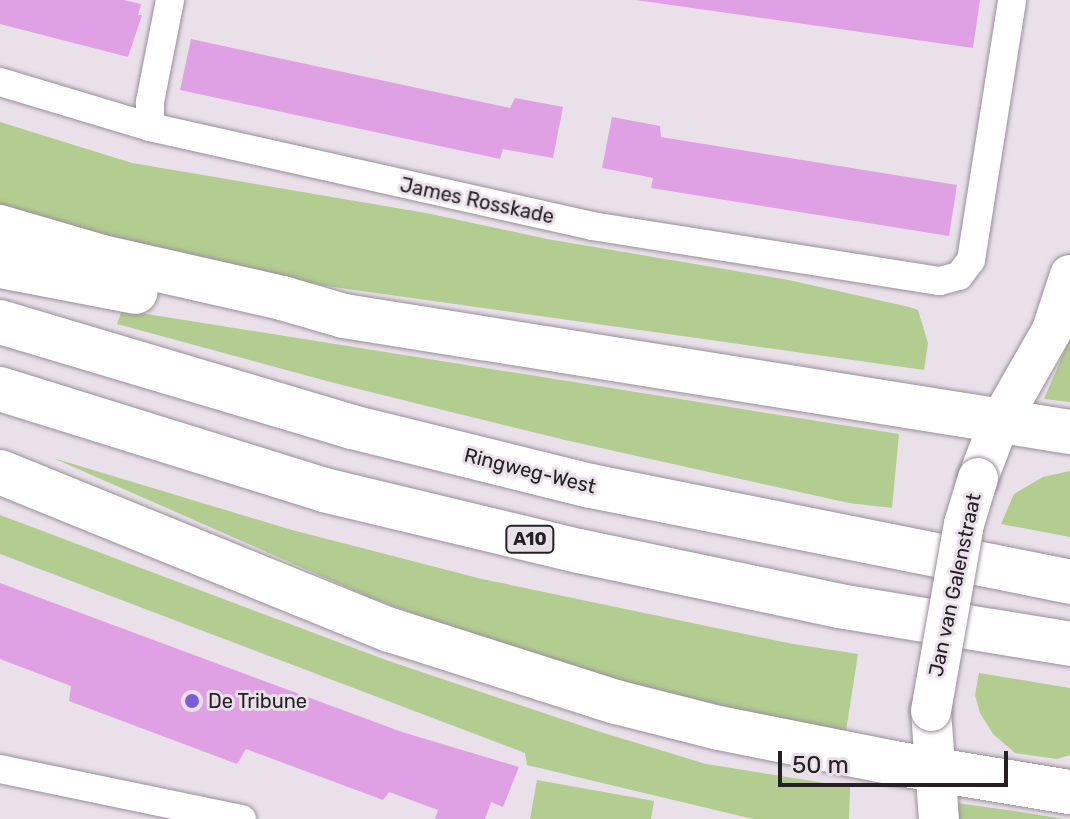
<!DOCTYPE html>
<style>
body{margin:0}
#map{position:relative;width:1070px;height:819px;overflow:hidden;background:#eae0ea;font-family:Rubik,sans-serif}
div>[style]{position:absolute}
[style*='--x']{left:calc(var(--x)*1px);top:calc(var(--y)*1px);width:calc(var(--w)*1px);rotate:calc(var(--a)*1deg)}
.green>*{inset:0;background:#b3cc90}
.building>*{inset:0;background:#dfa1e4}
.roads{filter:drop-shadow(0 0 2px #988f99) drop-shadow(0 0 2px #988f99)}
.street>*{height:28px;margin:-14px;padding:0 14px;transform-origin:14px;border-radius:14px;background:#fff}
.secondary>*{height:40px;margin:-20px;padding:0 20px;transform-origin:20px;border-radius:20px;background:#fff}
.highway>*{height:44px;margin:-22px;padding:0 22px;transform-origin:22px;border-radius:22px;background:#fff}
.bridges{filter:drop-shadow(0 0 2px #988f99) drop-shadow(0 0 2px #988f99)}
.secondary-bridge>*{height:40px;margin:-20px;padding:0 20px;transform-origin:20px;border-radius:20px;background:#fff}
.dots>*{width:22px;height:22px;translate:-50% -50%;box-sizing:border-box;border:4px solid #eae0ea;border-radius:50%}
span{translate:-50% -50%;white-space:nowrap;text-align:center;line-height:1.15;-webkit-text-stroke:6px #eae0ea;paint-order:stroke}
.shield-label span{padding:2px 6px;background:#eae0ea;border:2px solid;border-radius:6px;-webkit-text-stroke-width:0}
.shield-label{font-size:18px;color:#242024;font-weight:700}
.street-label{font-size:20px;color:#242024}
.poi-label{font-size:20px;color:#242024}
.left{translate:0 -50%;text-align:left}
.scale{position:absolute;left:778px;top:751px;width:230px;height:36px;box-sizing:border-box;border:4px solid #242024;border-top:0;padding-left:10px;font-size:24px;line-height:28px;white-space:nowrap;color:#242024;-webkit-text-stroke:6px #eae0ea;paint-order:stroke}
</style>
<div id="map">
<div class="green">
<div style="clip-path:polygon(0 122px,132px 163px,426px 213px,547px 239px,789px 280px,909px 307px,918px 310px,928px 343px,924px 370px,326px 286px,125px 247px,0 210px)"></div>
<div style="clip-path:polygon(122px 310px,899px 434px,892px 508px,849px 503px,565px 440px,338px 384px,117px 324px)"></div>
<div style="clip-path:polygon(1070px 340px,1070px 402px,1044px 399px,1068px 343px)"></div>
<div style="clip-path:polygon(53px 458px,292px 530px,482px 579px,793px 644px,858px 654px,846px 731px,718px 706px,537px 660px,369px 597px)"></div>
<div style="clip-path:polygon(1070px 471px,1070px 537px,1001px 524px,1014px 494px,1043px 477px)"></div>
<div style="clip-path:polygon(0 515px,386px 660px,594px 730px,706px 764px,850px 787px,849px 819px,753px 819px,527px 765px,525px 753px,0 554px)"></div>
<div style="clip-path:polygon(979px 673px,1070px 688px,1070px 755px,1057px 759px,1015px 753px,993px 734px,980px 713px,975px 695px)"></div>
<div style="clip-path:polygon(537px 780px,654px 801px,651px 819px,530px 819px)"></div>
<div style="clip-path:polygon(949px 802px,1021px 812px,1064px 819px,951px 819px)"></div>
</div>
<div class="building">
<div style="clip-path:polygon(0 0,124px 0,141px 4px,138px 15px,142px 15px,128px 57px,0 24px)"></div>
<div style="clip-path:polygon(636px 0,980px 0,973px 48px)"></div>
<div style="clip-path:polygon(191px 39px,510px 108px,515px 98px,563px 107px,553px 158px,503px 149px,500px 159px,180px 90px)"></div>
<div style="clip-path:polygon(612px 117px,660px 126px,661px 137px,957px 185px,949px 236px,651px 188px,653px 178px,602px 168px)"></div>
<div style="clip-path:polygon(0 583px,402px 732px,519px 767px,503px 807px,491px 802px,485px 819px,435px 819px,438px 810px,389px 792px,383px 800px,246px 749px,237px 764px,69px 701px,71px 686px,0 659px)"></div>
</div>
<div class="roads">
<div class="street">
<div style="--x:0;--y:82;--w:157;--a:16.7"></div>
<div style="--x:150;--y:127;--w:453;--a:12.6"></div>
<div style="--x:592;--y:226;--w:352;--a:9"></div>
<div style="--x:940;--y:281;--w:20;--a:-15"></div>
<div style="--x:959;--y:276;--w:20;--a:-53"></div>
<div style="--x:971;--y:260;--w:263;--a:-81"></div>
<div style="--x:150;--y:127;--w:25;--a:-90"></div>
<div style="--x:150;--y:102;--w:104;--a:-78.9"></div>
<div style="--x:0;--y:769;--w:247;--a:11.7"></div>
</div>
<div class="secondary">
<div style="--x:978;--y:478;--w:59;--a:-69.1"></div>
<div style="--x:999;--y:423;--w:107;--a:-60.3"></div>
<div style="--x:1052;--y:330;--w:58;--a:-71.9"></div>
<div style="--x:931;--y:711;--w:108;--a:85.8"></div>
</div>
<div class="highway">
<div style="--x:0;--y:227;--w:106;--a:16.4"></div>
<div style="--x:102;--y:257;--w:185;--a:12.8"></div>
<div style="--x:282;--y:298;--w:65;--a:16.2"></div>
<div style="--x:344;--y:316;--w:735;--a:9.08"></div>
<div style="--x:0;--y:266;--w:138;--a:10.8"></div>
<div style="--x:0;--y:322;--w:367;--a:16.6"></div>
<div style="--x:352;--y:427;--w:246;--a:13.9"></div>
<div style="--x:591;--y:486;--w:489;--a:11.3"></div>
<div style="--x:0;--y:389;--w:339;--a:17.3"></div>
<div style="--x:324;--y:490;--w:262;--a:13.5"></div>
<div style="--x:579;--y:551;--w:266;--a:11.9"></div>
<div style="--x:839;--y:606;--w:234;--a:9.3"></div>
<div style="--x:0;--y:472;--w:421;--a:22.1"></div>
<div style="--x:390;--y:630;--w:237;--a:17.7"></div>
<div style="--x:616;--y:702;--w:106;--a:14.2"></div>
<div style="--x:719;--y:728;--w:178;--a:11.3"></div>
<div style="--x:894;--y:763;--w:178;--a:9.4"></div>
</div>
</div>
<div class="bridges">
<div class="secondary-bridge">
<div style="--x:931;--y:711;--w:190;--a:-80"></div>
<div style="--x:964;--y:524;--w:48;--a:-73.1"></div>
</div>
</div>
<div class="dots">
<div style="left:192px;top:701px;background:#7a5ed8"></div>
</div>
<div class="shield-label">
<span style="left:530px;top:539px">A10</span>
</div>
<div class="street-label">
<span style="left:477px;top:201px;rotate:12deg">James Rosskade</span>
<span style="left:530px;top:471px;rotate:14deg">Ringweg-West</span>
<span style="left:955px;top:585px;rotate:-78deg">Jan van Galenstraat</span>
</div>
<div class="poi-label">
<span class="left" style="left:208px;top:701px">De Tribune</span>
</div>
<div class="scale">50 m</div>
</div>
